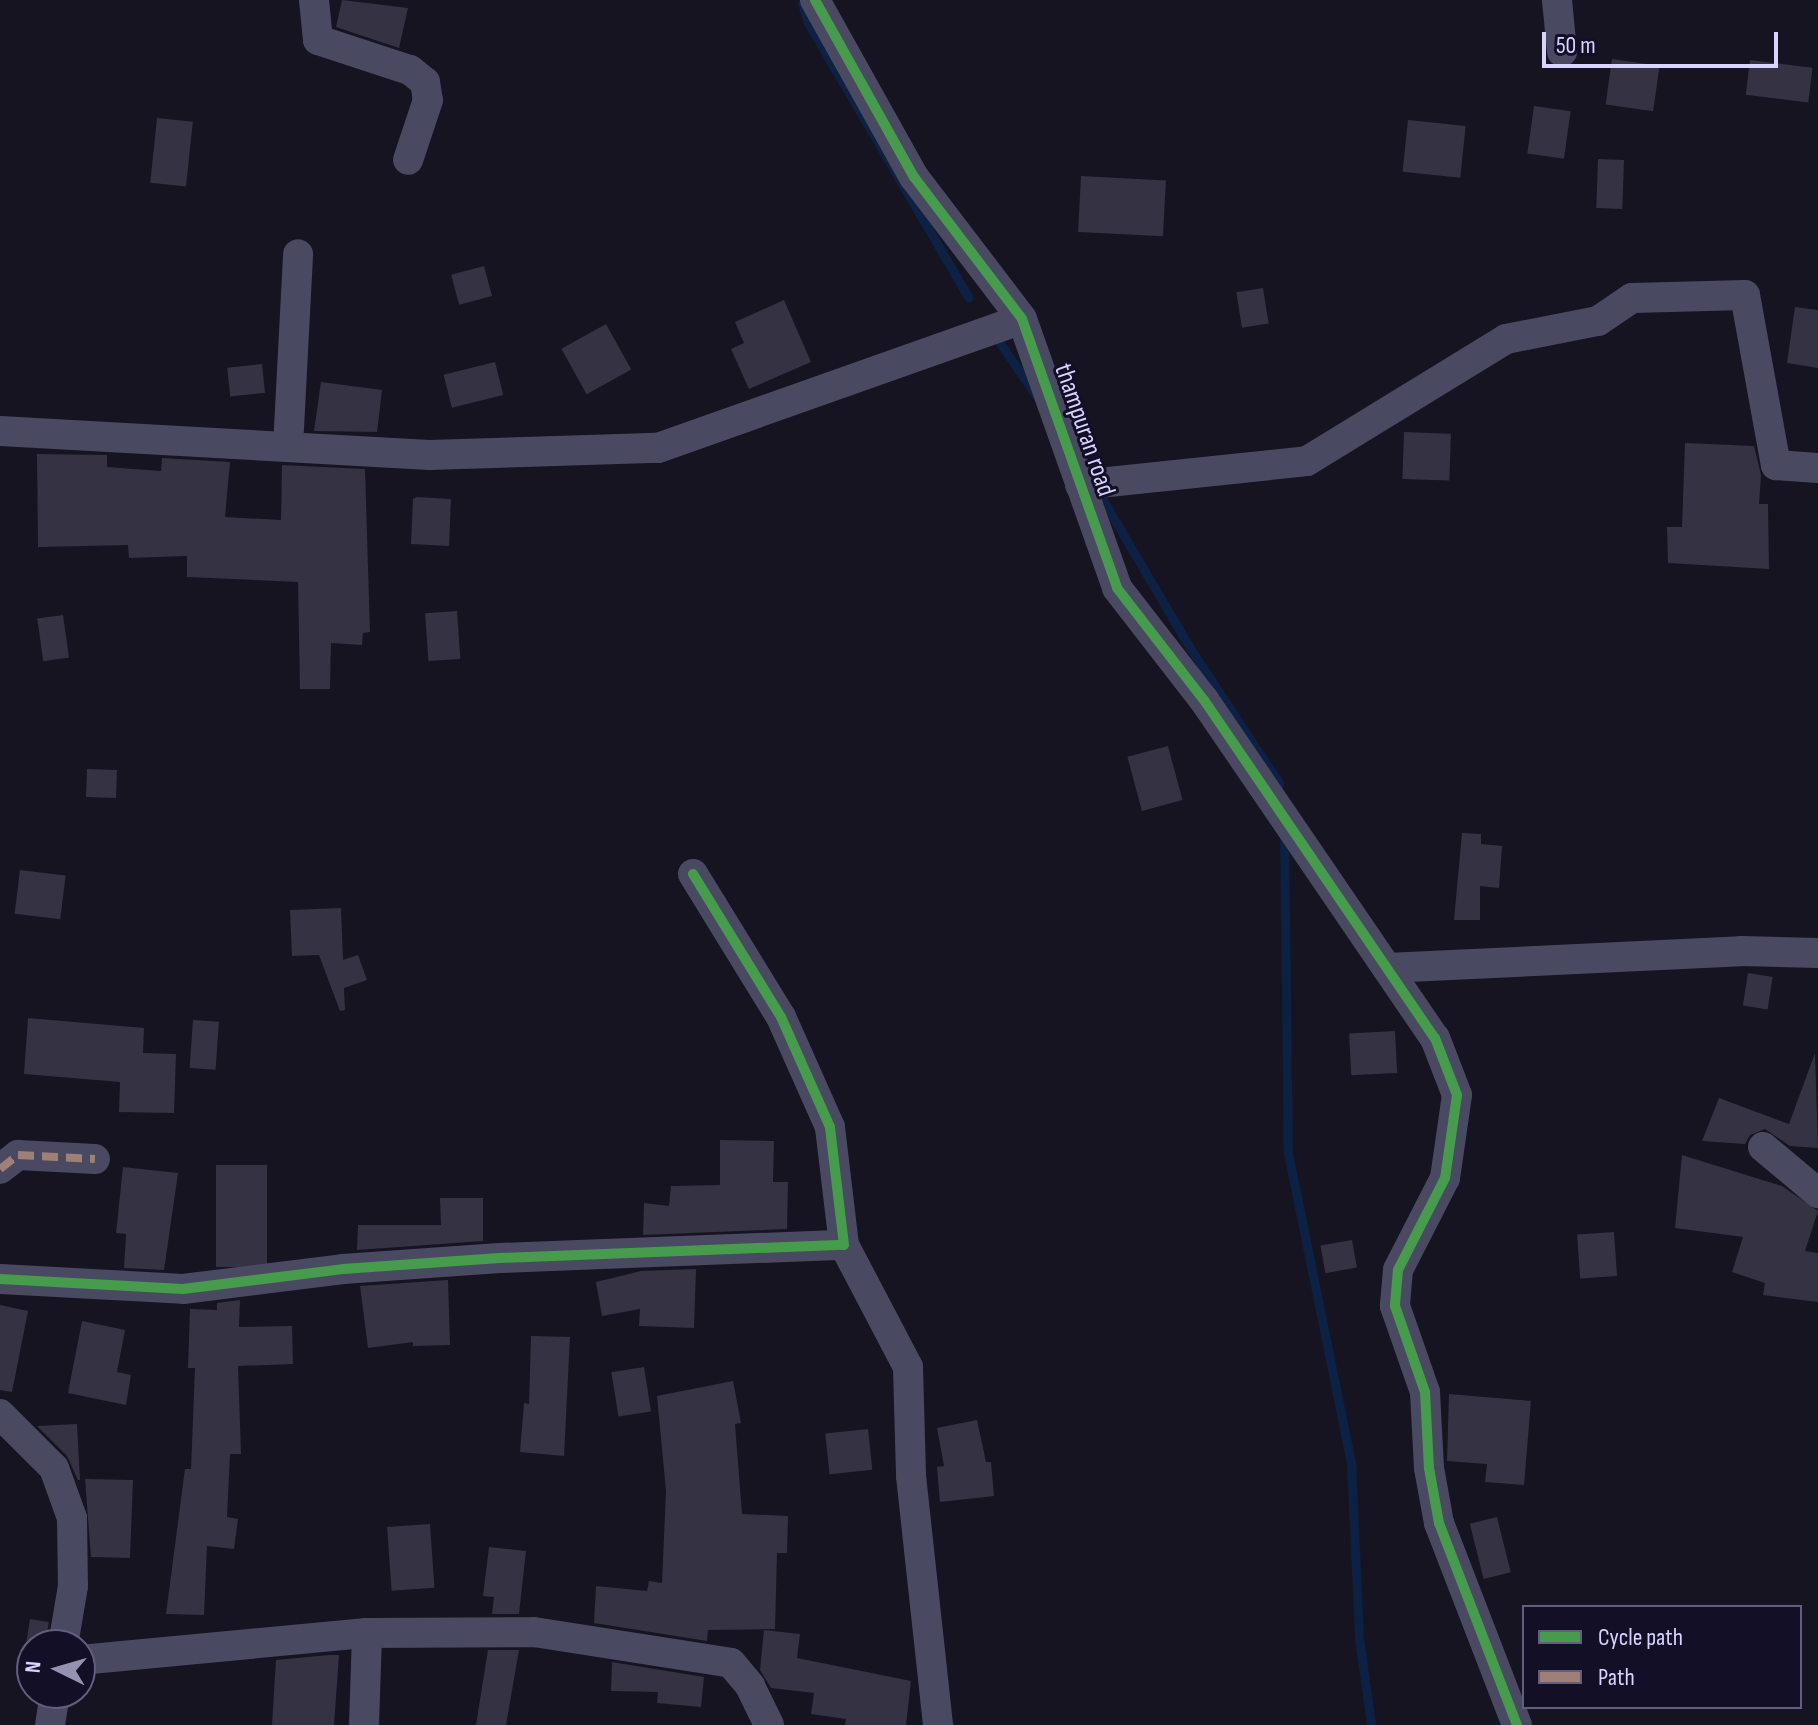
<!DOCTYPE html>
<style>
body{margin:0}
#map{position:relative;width:1818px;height:1725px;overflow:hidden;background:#161421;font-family:"Sofia Sans Condensed",sans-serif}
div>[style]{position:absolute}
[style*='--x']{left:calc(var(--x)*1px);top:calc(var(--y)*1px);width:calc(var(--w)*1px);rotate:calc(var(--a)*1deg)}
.stream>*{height:9px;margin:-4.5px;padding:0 4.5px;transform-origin:4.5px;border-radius:4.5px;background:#0d2144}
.building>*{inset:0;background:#343243;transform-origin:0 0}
.minor>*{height:30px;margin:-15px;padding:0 15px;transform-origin:15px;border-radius:15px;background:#4a4962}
.quiet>*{height:8px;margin-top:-4px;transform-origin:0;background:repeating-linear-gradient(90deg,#9e8076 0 16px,transparent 0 24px)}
.cycleway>*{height:10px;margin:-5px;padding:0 5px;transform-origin:5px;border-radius:5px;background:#469c4c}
span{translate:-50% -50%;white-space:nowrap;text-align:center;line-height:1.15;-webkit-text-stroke:6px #130f26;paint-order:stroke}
.street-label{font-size:26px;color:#d9d4ff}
.legend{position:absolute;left:1522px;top:1605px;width:280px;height:104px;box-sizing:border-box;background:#130f26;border:2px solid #625e7d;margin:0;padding:10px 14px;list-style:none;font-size:24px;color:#d9d4ff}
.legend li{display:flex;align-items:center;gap:16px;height:40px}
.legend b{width:40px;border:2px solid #625e7d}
.north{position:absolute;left:16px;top:1629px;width:80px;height:80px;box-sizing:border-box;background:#130f26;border:2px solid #625e7d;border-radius:50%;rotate:275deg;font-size:22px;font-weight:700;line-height:32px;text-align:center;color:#d9d4ff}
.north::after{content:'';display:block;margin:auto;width:28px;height:36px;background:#9591b1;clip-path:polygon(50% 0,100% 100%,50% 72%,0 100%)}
.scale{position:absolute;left:1542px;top:32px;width:236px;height:36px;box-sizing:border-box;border:4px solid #d9d4ff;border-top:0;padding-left:10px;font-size:24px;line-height:28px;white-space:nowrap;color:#d9d4ff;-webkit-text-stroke:6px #130f26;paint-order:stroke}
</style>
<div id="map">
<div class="stream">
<div style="--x:802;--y:3;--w:19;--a:74"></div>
<div style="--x:807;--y:21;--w:320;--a:59.7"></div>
<div style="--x:998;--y:340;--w:69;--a:55.6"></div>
<div style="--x:1097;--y:490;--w:183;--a:59.5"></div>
<div style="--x:1190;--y:648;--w:162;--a:56.6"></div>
<div style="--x:1284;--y:833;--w:320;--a:89.3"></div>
<div style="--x:1288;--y:1153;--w:315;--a:78.5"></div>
<div style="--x:1351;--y:1462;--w:176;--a:87.4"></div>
<div style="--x:1359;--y:1638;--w:88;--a:82.1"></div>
</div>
<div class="building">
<div style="clip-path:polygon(342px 0,408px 8px,399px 48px,336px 27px)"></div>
<div style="left:1612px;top:59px;width:48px;height:46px;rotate:8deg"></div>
<div style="left:1750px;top:60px;width:63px;height:35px;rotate:7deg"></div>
<div style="left:1534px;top:106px;width:37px;height:48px;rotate:8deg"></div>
<div style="left:157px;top:118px;width:36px;height:65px;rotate:6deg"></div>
<div style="left:1408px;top:120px;width:58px;height:52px;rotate:6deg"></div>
<div style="left:1598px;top:159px;width:26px;height:49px;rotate:2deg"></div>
<div style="left:1081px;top:176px;width:85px;height:56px;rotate:3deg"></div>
<div style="left:484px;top:266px;width:31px;height:34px;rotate:75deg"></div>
<div style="left:1263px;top:288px;width:36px;height:27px;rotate:81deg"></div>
<div style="clip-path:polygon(784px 300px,811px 362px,749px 389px,731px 349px,744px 343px,735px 322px)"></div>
<div style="clip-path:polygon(1795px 307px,1818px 310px,1818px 368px,1787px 363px)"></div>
<div style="left:606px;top:324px;width:52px;height:51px;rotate:61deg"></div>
<div style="left:495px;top:362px;width:34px;height:53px;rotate:76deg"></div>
<div style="left:262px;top:364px;width:29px;height:35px;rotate:84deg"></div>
<div style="clip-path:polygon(321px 382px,382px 390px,377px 432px,314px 431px)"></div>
<div style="left:1404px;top:432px;width:47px;height:47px;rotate:2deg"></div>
<div style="clip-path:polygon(1685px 443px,1754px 446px,1761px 475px,1759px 504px,1768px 504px,1769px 569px,1668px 563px,1667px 527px,1682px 527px)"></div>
<div style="clip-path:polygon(37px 454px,107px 455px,107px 467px,161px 471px,162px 458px,230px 462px,225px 517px,281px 520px,282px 465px,365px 469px,370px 632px,363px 633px,362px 645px,331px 643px,330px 689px,300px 689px,298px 582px,187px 577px,187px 556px,129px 558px,128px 545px,38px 547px)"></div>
<div style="clip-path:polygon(417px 497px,451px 499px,449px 546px,411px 544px,413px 499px)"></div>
<div style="left:457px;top:611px;width:48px;height:32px;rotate:86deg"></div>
<div style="left:63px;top:615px;width:43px;height:26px;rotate:82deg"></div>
<div style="left:1168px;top:746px;width:56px;height:42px;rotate:75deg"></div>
<div style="left:87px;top:769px;width:30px;height:28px;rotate:2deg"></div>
<div style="clip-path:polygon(1462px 833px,1481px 834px,1481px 844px,1502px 846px,1499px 888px,1480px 886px,1480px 920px,1454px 920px)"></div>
<div style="left:20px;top:870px;width:46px;height:44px;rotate:7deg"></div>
<div style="clip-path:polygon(341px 908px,343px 960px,358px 955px,367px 980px,344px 988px,345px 1010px,340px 1011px,319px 955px,292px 956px,290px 910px)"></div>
<div style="left:1748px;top:973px;width:25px;height:33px;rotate:9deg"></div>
<div style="clip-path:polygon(28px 1018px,144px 1028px,143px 1053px,176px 1054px,174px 1113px,119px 1112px,120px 1082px,24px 1074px)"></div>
<div style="left:193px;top:1020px;width:26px;height:48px;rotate:4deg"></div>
<div style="left:1395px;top:1031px;width:42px;height:46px;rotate:87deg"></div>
<div style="clip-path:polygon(1815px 1053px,1818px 1148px,1790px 1146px,1765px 1129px,1750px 1135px,1745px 1144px,1702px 1141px,1719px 1098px,1789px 1124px)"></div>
<div style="clip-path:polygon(720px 1140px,774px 1141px,773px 1182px,788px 1182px,787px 1229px,643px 1235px,644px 1203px,669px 1206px,671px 1186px,720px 1185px)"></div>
<div style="clip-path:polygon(1682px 1155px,1782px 1186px,1818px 1211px,1805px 1251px,1818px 1253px,1818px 1302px,1763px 1295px,1765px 1283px,1732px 1272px,1743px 1237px,1675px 1228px)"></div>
<div style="left:216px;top:1165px;width:51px;height:102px"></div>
<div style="clip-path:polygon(123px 1167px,178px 1173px,164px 1270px,124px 1268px,126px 1234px,116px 1233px)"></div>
<div style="clip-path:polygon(440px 1198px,483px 1198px,483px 1241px,357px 1250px,358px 1225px,441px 1225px)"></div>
<div style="left:1614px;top:1232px;width:44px;height:37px;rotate:86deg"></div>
<div style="left:1352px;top:1240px;width:28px;height:32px;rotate:80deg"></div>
<div style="clip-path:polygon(696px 1269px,694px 1328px,639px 1326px,640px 1309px,602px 1316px,596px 1282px,641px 1271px)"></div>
<div style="clip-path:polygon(448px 1280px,450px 1345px,413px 1346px,413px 1342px,368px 1348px,360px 1286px)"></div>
<div style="clip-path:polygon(240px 1300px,239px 1327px,292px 1326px,293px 1364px,238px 1366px,241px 1454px,230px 1454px,227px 1517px,238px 1519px,234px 1549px,207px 1546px,204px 1615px,166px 1614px,185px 1469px,191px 1469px,195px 1368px,188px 1368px,190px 1309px,217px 1310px,217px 1303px)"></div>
<div style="clip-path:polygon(0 1305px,28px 1311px,12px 1392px,0 1390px)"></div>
<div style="clip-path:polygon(82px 1321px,125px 1330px,117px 1372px,131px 1375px,126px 1405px,68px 1393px)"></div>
<div style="clip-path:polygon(531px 1336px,570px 1337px,564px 1456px,520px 1452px,524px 1403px,529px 1404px)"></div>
<div style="left:644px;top:1367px;width:45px;height:33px;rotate:81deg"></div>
<div style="clip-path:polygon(733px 1381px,741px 1423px,735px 1424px,742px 1514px,788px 1516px,787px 1553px,777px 1553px,775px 1629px,708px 1630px,707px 1641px,594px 1623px,596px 1586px,647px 1591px,649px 1581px,662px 1583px,666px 1491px,657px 1396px)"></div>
<div style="clip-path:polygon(1449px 1394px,1531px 1401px,1524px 1485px,1485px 1482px,1487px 1464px,1447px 1461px)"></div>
<div style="clip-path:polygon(977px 1420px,986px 1462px,991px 1462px,994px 1496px,940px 1502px,937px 1467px,944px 1466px,937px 1428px)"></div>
<div style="clip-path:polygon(77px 1424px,80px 1480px,78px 1480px,67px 1456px,37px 1426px)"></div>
<div style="left:868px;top:1429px;width:41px;height:43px;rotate:84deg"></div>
<div style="clip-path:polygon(85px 1479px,133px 1480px,130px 1558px,91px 1557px)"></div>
<div style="left:1497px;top:1517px;width:57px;height:28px;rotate:76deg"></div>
<div style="left:430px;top:1524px;width:64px;height:43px;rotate:86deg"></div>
<div style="clip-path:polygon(489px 1547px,526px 1551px,519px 1614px,492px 1614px,494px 1597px,483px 1596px)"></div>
<div style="left:30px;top:1619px;width:19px;height:26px;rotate:9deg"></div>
<div style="clip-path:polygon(764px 1630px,800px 1634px,797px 1658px,911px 1681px,906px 1725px,845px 1725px,846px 1719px,811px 1714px,814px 1693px,771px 1688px,760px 1670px)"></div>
<div style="clip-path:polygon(488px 1650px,519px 1650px,506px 1725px,476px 1725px)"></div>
<div style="clip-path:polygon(329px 1655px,339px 1655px,334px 1725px,272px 1725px,276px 1660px)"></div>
<div style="clip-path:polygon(612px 1662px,704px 1677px,701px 1707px,657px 1703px,658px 1692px,611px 1691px)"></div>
</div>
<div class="minor">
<div style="--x:314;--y:0;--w:40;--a:84.3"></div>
<div style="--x:318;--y:40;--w:97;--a:18.1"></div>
<div style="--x:410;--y:70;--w:19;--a:39"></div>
<div style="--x:425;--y:82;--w:18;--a:81"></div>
<div style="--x:428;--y:100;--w:63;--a:108.4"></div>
<div style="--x:815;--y:0;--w:203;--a:60.8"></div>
<div style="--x:914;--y:177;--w:178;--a:52.7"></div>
<div style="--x:1022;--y:319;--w:285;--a:70.5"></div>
<div style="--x:1117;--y:588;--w:142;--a:52.2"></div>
<div style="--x:1204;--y:700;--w:409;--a:55.7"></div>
<div style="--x:1435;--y:1038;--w:61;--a:68.9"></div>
<div style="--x:1457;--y:1095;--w:84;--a:98.2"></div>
<div style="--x:1445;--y:1178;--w:103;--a:117.1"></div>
<div style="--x:1398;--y:1270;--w:36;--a:95"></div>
<div style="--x:1395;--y:1306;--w:91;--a:70.8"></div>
<div style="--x:1425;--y:1392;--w:76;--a:87"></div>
<div style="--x:1429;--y:1468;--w:56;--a:79.7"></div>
<div style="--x:1439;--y:1523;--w:217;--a:68.9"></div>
<div style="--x:1557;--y:0;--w:52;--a:84.5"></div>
<div style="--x:0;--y:431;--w:430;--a:3.2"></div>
<div style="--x:429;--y:455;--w:229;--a:-1.8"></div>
<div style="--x:658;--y:448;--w:386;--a:-19.5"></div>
<div style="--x:288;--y:447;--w:193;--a:-87"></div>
<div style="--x:1080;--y:485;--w:228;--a:-6"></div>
<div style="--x:1307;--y:461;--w:233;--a:-31.5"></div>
<div style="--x:1506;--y:339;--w:94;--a:-11.1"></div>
<div style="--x:1598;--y:321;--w:41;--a:-34.1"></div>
<div style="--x:1632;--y:298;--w:113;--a:-1.5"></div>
<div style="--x:1745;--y:295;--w:173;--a:79.7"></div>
<div style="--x:1776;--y:465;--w:42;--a:4.1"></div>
<div style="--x:1387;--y:968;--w:354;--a:-2.7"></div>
<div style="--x:1741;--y:951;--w:77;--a:1.5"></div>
<div style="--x:1763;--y:1147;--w:72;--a:39.9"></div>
<div style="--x:0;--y:1169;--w:23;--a:-38"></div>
<div style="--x:18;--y:1155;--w:77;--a:3"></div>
<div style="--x:844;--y:1245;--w:138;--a:62.3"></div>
<div style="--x:908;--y:1367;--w:109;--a:88.4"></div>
<div style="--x:911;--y:1476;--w:250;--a:83.8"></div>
<div style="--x:0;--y:1279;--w:183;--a:3.1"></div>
<div style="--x:183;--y:1289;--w:161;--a:-7.1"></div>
<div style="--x:343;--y:1269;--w:157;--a:-4"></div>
<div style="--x:500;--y:1258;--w:344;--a:-2.2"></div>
<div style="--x:844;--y:1245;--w:119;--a:-96.8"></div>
<div style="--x:830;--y:1127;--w:120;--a:-114"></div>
<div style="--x:781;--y:1017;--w:168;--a:-121.6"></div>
<div style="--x:0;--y:1414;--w:76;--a:45"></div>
<div style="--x:54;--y:1468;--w:53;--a:70.2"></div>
<div style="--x:72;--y:1518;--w:68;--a:89.2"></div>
<div style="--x:73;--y:1586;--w:60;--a:99.6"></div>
<div style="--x:80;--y:1660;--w:288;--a:-5.4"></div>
<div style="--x:367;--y:1633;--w:167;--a:-0.3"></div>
<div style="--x:534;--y:1632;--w:199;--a:8.9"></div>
<div style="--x:731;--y:1663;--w:30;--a:50"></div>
<div style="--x:750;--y:1686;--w:43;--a:64"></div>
<div style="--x:50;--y:1725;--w:32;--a:-81"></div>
<div style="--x:364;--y:1725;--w:92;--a:-88.1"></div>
</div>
<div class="quiet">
<div style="--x:0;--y:1169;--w:23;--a:-38"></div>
<div style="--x:18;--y:1155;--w:77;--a:3"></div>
</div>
<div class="cycleway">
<div style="--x:815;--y:0;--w:203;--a:60.8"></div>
<div style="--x:914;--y:177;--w:178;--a:52.7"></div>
<div style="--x:1022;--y:319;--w:285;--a:70.5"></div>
<div style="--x:1117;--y:588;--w:142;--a:52.2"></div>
<div style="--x:1204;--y:700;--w:409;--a:55.7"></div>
<div style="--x:1435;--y:1038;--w:61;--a:68.9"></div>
<div style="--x:1457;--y:1095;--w:84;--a:98.2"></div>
<div style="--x:1445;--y:1178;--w:103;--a:117.1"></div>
<div style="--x:1398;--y:1270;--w:36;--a:95"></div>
<div style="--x:1395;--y:1306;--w:91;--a:70.8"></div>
<div style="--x:1425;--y:1392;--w:76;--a:87"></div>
<div style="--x:1429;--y:1468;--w:56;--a:79.7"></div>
<div style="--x:1439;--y:1523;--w:217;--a:68.9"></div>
<div style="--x:0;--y:1279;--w:183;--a:3.1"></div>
<div style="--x:183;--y:1289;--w:161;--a:-7.1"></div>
<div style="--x:343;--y:1269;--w:157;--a:-4"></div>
<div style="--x:500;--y:1258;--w:344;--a:-2.2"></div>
<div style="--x:844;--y:1245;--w:119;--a:-96.8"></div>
<div style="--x:830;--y:1127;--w:120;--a:-114"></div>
<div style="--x:781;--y:1017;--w:168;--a:-121.6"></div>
</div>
<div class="street-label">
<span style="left:1084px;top:430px;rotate:71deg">thampuran road</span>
</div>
<ul class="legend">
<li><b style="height:10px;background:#469c4c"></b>Cycle path</li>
<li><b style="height:10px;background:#9e8076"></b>Path</li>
</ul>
<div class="north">N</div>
<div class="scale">50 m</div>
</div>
